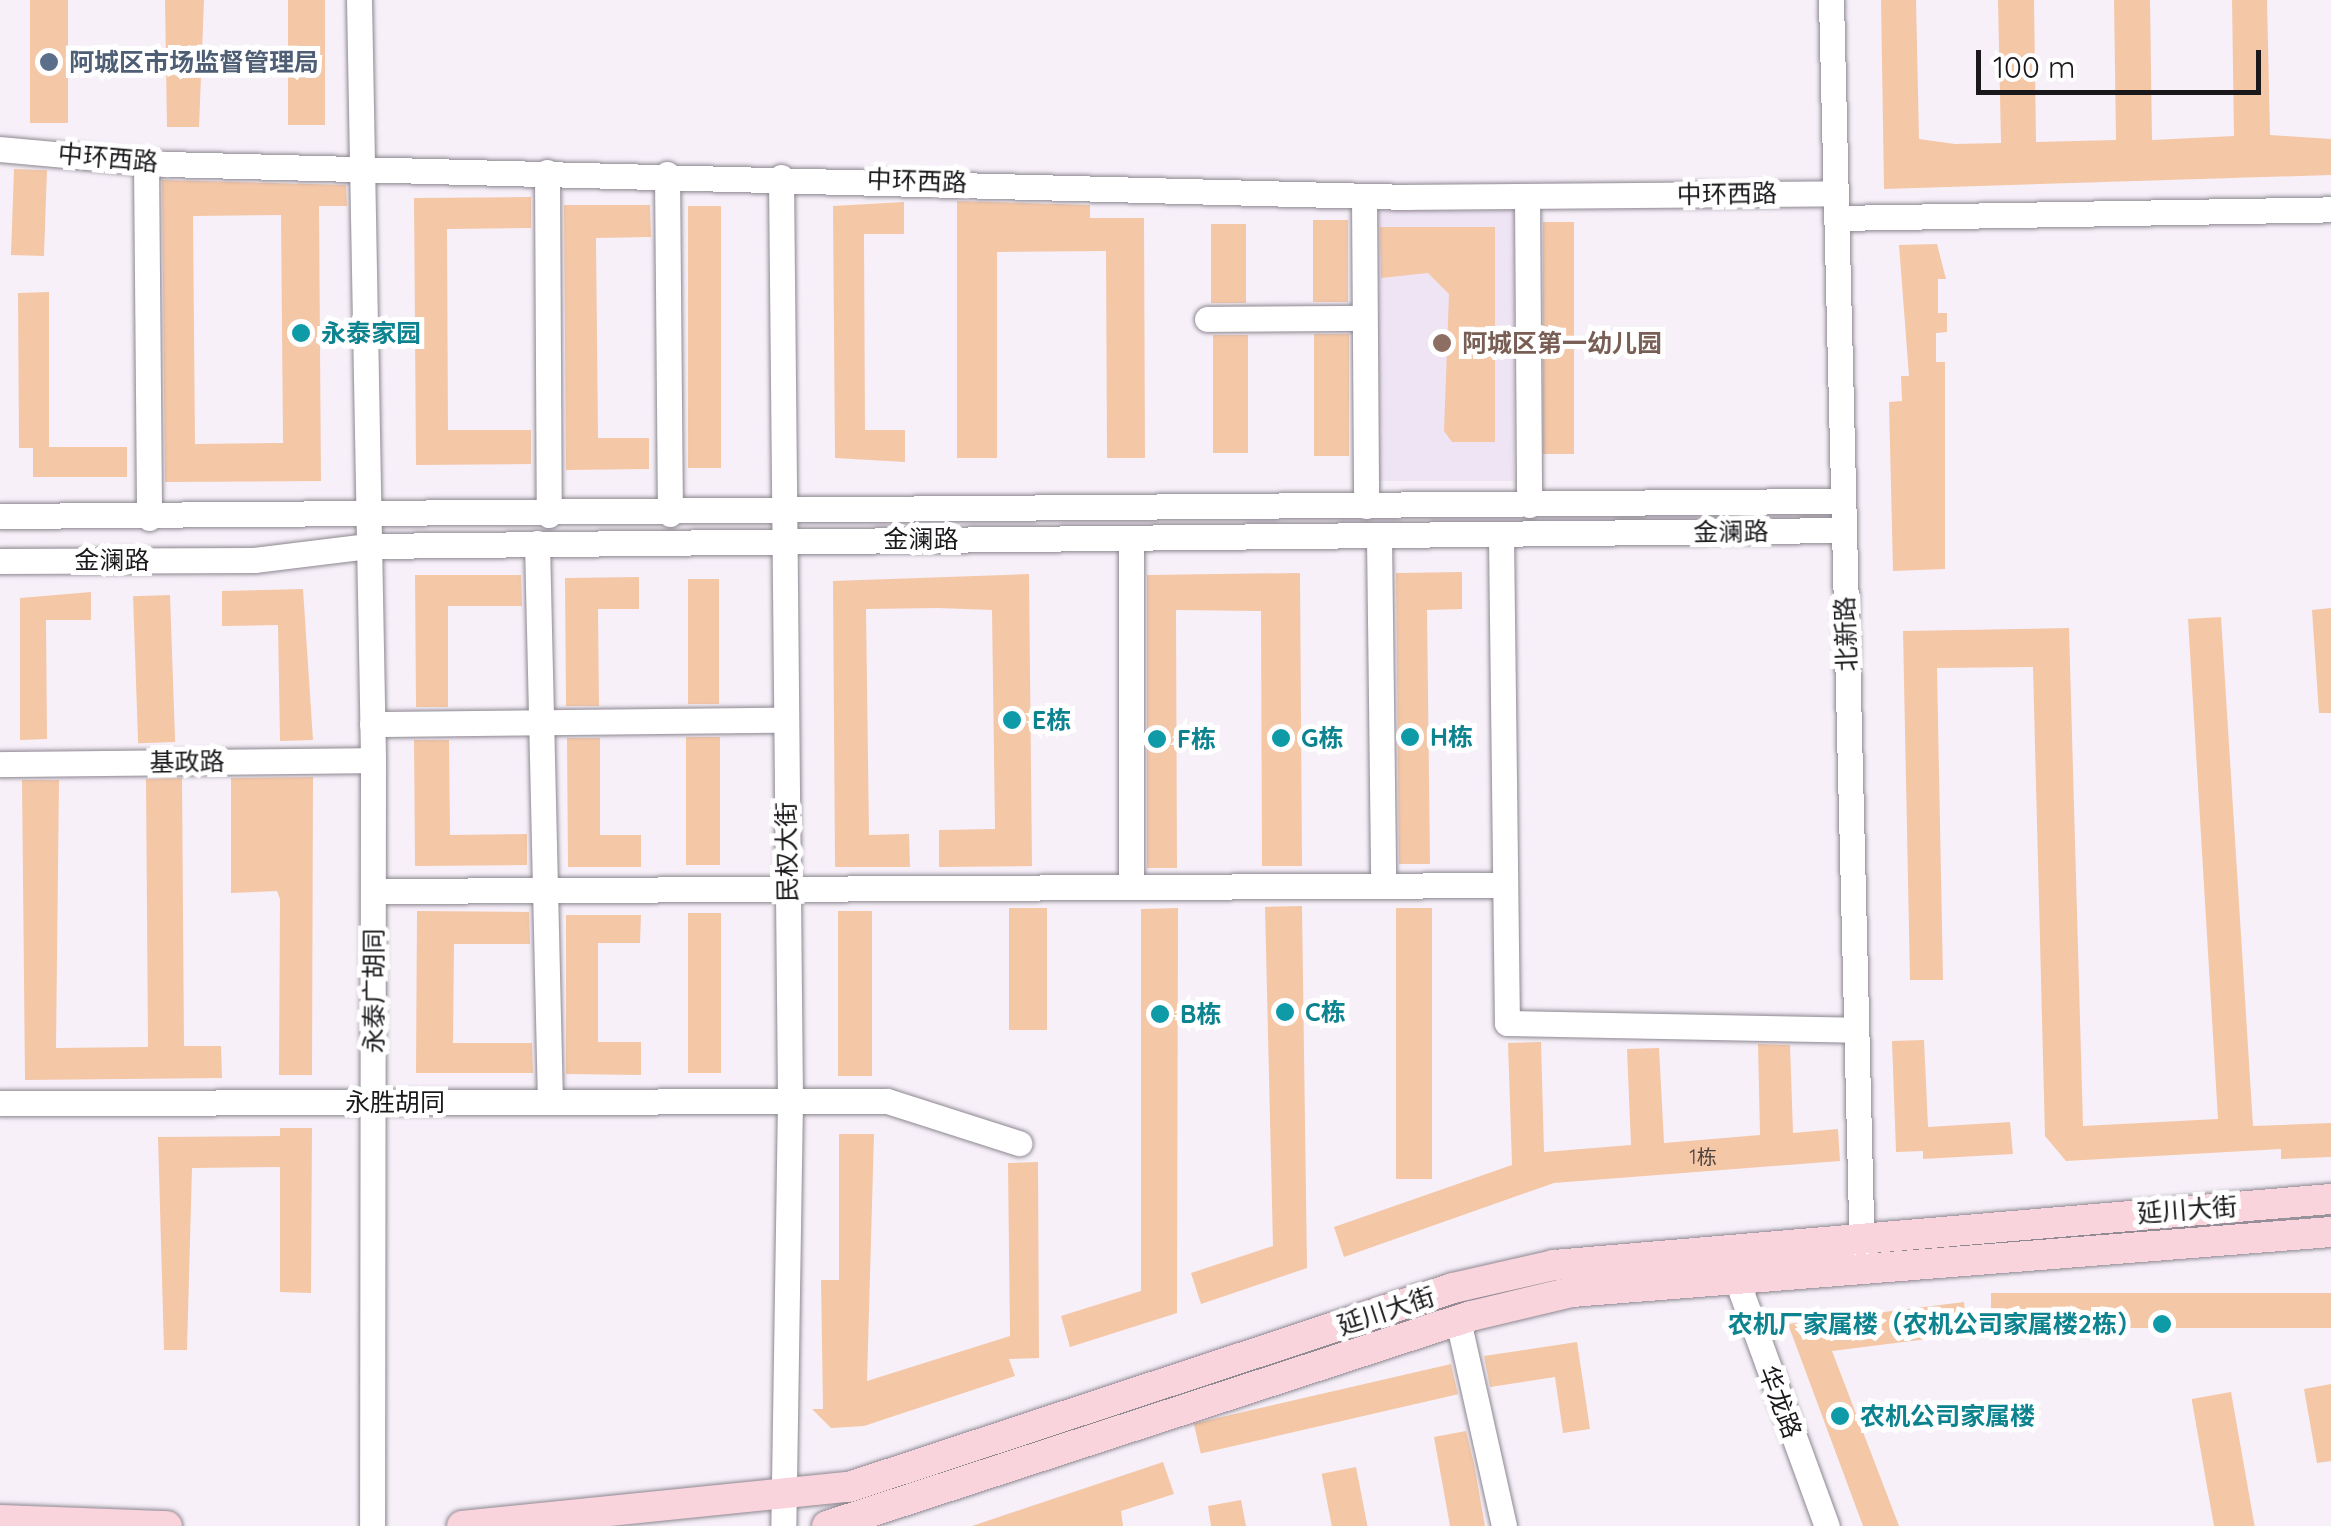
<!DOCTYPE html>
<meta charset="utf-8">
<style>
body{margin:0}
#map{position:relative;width:2331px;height:1526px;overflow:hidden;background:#f7f0f9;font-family:Quicksand,"Noto Sans SC",sans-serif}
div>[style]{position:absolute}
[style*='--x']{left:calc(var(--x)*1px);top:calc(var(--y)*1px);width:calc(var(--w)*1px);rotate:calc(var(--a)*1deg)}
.built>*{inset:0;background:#efe4f4;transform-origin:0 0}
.building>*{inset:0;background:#f4c7a7;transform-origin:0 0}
.roads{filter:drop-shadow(0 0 2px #8d8790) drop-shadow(0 0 2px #8d8790)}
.minor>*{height:25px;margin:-12.5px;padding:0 12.5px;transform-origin:12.5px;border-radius:12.5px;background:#fff}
.major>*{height:30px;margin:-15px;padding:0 15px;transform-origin:15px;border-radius:15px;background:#fad4dc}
.dots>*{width:28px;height:28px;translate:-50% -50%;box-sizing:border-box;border:5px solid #fff;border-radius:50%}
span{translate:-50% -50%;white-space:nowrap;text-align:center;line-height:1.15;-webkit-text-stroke:10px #fff;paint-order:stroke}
.number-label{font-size:20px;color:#50443e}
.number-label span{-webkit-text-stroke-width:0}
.service-label{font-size:25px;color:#4e5e75;font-weight:700}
.left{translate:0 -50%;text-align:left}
.street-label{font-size:25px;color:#1a181b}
.culture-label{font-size:25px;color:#0d838f;font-weight:700}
.right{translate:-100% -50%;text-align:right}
.education-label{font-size:25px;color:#785e54;font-weight:700}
.scale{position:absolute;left:1976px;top:50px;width:285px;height:45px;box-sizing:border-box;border:5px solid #1a181b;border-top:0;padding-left:12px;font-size:30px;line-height:35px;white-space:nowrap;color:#1a181b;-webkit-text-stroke:8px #fff;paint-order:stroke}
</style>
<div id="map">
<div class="built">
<div style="left:1369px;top:205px;width:145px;height:276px"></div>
</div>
<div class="building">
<div style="left:30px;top:0;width:38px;height:123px"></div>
<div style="clip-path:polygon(165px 0,204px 0,199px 127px,167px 127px)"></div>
<div style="left:288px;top:0;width:37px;height:125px"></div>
<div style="clip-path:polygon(1881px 0,1916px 0,1919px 139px,1955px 144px,2001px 143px,1998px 0,2034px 0,2036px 142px,2116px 140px,2114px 0,2150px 0,2152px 140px,2234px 136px,2232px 0,2267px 0,2270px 135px,2331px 139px,2331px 175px,1884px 189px)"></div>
<div style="left:14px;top:169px;width:33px;height:86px;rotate:2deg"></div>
<div style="clip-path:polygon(evenodd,162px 180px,346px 185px,347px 206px,319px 206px,321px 481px,165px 482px,162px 180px,281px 215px,283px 443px,195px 444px,193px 216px,281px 215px)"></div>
<div style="clip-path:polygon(531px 197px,531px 228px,447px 229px,448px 430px,531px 430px,531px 464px,416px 465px,414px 198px)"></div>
<div style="clip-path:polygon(957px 201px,1090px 205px,1090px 218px,1144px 218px,1145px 458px,1107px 458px,1106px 251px,997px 252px,997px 458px,957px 458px)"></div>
<div style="clip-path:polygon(904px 202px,904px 234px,864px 234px,865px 430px,905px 430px,905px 462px,835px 458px,833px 206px)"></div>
<div style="clip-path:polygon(564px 205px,650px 205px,651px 237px,596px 238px,598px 438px,649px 438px,649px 469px,566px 470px)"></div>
<div style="left:688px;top:206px;width:33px;height:262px"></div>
<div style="left:1313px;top:220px;width:35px;height:82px"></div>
<div style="left:1543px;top:222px;width:31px;height:232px"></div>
<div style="left:1211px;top:224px;width:35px;height:79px"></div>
<div style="clip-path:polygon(1380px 227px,1495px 227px,1495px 442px,1452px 442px,1444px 431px,1449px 294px,1428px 273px,1381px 278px)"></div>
<div style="clip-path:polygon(1937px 244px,1946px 279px,1938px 279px,1938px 313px,1947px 313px,1947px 332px,1936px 333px,1936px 362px,1945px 362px,1945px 569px,1893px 571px,1889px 402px,1902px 401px,1901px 376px,1909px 376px,1899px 245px)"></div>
<div style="clip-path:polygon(49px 292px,49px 447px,127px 447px,127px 477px,33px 477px,33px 448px,19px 448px,18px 293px)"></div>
<div style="left:1349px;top:334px;width:122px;height:35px;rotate:90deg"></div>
<div style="left:1213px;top:335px;width:35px;height:118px"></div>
<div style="clip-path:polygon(1462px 572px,1462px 609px,1427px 610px,1430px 864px,1399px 864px,1396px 573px)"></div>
<div style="clip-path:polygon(1300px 573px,1302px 866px,1262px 866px,1261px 611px,1176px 610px,1177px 868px,1147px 868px,1147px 575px)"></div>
<div style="clip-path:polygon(1029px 574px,1032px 866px,939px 867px,939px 830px,995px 829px,992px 610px,938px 608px,866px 609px,869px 835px,909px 834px,910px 867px,835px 867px,833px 581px)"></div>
<div style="clip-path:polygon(415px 575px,521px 575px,522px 606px,448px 606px,448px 707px,416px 707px)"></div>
<div style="clip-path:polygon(639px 577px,639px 609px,598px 609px,599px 706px,566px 706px,565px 578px)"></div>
<div style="left:719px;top:579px;width:125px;height:31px;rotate:90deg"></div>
<div style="clip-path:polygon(303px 589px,313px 740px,280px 741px,278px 625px,222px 626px,222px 591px)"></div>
<div style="clip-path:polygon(91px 592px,91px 620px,46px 620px,47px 739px,20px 740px,20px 598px)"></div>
<div style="left:170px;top:595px;width:147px;height:37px;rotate:88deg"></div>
<div style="clip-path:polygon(2331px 608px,2331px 713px,2319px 713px,2312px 610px)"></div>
<div style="clip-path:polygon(2221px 617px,2253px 1126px,2331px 1123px,2331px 1157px,2281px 1159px,2281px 1149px,2066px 1161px,2045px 1136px,2033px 667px,1937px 668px,1943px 980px,1910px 980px,1903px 631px,2069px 628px,2083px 1126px,2218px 1119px,2188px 619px)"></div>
<div style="left:686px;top:737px;width:34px;height:128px"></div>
<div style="clip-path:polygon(567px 738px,600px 738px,600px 835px,641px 835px,641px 867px,568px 867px)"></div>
<div style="clip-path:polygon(414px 740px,449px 740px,450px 835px,527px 834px,527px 865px,415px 866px)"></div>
<div style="clip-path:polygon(313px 777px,312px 1075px,279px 1075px,280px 899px,277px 891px,231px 893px,231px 778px)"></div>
<div style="clip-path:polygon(182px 778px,184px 1046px,221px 1046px,222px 1078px,25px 1080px,22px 780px,59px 780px,56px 1048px,148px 1047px,146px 779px)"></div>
<div style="clip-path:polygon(1302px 906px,1307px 1268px,1201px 1304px,1191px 1273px,1273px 1246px,1265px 907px)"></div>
<div style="left:1009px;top:908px;width:38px;height:122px"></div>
<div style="clip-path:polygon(1178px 908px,1177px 1313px,1070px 1347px,1061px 1316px,1141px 1291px,1141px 909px)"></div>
<div style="left:1396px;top:908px;width:36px;height:271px"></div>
<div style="clip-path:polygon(417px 911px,529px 912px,530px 944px,454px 944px,453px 1043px,532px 1043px,533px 1073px,416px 1073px)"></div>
<div style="left:838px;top:911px;width:34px;height:165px"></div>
<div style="left:688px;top:913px;width:33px;height:160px"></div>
<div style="clip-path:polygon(566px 915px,641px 915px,640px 943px,598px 943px,598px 1042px,641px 1042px,641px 1075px,566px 1074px)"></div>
<div style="clip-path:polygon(1924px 1040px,1928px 1127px,2010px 1122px,2013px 1154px,1923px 1159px,1923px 1151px,1896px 1152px,1892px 1041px)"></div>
<div style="clip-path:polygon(1541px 1042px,1544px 1152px,1631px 1145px,1627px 1049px,1659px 1048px,1664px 1143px,1760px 1135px,1758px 1044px,1790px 1045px,1793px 1133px,1838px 1129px,1840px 1161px,1554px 1183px,1344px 1257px,1334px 1227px,1512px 1165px,1508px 1043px)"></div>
<div style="clip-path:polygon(280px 1128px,312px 1128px,311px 1293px,280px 1292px,280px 1167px,192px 1168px,187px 1350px,164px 1350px,158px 1137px,280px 1136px)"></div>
<div style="clip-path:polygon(839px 1134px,874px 1134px,867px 1381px,1010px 1336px,1008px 1163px,1038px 1162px,1039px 1358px,1009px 1359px,1015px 1376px,864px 1426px,831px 1428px,812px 1409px,823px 1409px,821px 1280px,839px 1280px)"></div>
<div style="left:2331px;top:1293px;width:35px;height:340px;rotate:90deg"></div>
<div style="clip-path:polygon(1964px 1302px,1967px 1334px,1832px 1351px,1899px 1526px,1863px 1526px,1788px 1324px)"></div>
<div style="clip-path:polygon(1577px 1342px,1590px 1429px,1563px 1433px,1555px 1377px,1490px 1387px,1484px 1356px)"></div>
<div style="left:1451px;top:1364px;width:31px;height:264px;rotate:77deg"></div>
<div style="clip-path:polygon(2331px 1384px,2331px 1461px,2317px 1463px,2304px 1389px)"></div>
<div style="left:2231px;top:1392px;width:136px;height:40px;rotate:80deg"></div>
<div style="clip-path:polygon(1466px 1431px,1474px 1464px,1485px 1526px,1450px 1526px,1434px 1437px)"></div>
<div style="clip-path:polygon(1163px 1462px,1174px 1494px,1121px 1511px,1123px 1526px,972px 1526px)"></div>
<div style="left:1356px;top:1467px;width:60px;height:35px;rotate:79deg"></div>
<div style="clip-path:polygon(1241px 1500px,1246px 1526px,1211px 1526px,1208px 1506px)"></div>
</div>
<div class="roads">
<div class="minor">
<div style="--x:359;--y:0;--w:760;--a:88.94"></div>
<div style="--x:373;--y:760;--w:766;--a:90.07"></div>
<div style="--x:1831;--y:0;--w:1255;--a:88.59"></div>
<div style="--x:0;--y:149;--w:167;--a:5.2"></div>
<div style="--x:166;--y:164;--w:1243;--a:1.52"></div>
<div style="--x:1409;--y:197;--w:426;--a:-0.5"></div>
<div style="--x:146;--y:162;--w:356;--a:89.5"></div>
<div style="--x:547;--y:172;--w:343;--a:89.7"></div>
<div style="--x:667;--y:174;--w:340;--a:89.5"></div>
<div style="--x:781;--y:177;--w:924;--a:89.44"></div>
<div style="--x:790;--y:1101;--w:425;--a:90.9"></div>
<div style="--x:1364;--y:196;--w:310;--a:89.6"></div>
<div style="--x:1527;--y:196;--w:309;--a:89.6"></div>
<div style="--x:1836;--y:218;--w:495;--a:-1"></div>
<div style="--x:1207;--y:319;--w:157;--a:-0.4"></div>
<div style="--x:0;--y:516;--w:1842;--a:-0.47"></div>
<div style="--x:1501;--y:536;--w:487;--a:89.3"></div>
<div style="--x:1507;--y:1023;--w:349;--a:1.1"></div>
<div style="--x:1379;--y:537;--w:349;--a:89.3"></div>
<div style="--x:1131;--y:538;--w:349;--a:90"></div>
<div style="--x:537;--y:543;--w:559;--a:88.67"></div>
<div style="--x:0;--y:561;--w:254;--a:-0.2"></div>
<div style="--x:254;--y:560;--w:115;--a:-7"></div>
<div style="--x:368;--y:546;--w:1475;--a:-0.62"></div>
<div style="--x:372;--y:724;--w:413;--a:-0.6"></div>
<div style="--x:0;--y:764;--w:373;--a:-0.6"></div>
<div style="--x:373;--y:891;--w:1132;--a:-0.3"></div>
<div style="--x:0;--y:1103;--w:887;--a:-0.13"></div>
<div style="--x:887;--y:1101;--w:139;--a:17.7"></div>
<div style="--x:1736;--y:1278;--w:264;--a:69.9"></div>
<div style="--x:1458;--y:1320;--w:211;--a:77.4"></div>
</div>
<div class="major">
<div style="--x:0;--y:1520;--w:167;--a:2.1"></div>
<div style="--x:462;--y:1526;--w:389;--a:-5.8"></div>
<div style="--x:849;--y:1487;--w:636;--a:-18.24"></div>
<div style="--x:1453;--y:1288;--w:104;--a:-12.8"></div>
<div style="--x:1554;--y:1265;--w:780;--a:-4.86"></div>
<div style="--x:827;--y:1526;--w:677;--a:-18.06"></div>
<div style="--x:1471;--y:1316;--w:104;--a:-13.4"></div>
<div style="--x:1572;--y:1292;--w:761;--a:-4.52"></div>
</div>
</div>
<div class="dots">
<div style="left:49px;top:62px;background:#5c6f8a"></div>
<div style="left:301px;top:333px;background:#0f9aa8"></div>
<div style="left:1442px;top:343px;background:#8d6e63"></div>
<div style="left:1012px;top:720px;background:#0f9aa8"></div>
<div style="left:1410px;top:737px;background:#0f9aa8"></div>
<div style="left:1281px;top:738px;background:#0f9aa8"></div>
<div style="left:1157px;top:739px;background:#0f9aa8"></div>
<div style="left:1285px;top:1012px;background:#0f9aa8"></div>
<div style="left:1160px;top:1014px;background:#0f9aa8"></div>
<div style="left:2162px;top:1324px;background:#0f9aa8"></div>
<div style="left:1840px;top:1416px;background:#0f9aa8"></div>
</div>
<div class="number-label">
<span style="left:1703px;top:1156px">1栋</span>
</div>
<div class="service-label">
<span class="left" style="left:69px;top:62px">阿城区市场监督管理局</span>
</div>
<div class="street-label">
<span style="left:108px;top:158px;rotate:5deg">中环西路</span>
<span style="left:917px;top:181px;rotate:2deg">中环西路</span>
<span style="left:1727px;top:194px;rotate:-1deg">中环西路</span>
<span style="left:1731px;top:532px;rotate:-1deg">金澜路</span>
<span style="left:921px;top:539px">金澜路</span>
<span style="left:112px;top:560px">金澜路</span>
<span style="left:1846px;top:634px;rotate:-92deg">北新路</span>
<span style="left:187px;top:762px;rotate:-1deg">基政路</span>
<span style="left:787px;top:852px;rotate:-91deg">民权大街</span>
<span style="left:374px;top:991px;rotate:-90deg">永泰广胡同</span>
<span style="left:395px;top:1102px">永胜胡同</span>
<span style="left:2187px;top:1210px;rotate:-4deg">延川大街</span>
<span style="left:1386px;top:1311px;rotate:-18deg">延川大街</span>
<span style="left:1780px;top:1402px;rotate:69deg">华龙路</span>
</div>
<div class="culture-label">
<span class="left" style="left:321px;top:333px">永泰家园</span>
<span class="left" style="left:1032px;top:720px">E栋</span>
<span class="left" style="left:1430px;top:737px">H栋</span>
<span class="left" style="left:1301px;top:738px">G栋</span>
<span class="left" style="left:1177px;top:739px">F栋</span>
<span class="left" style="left:1305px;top:1012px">C栋</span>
<span class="left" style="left:1180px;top:1014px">B栋</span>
<span class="right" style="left:2142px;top:1324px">农机厂家属楼（农机公司家属楼2栋）</span>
<span class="left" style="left:1860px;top:1416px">农机公司家属楼</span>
</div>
<div class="education-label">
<span class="left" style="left:1462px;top:343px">阿城区第一幼儿园</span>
</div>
<div class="scale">100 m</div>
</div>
